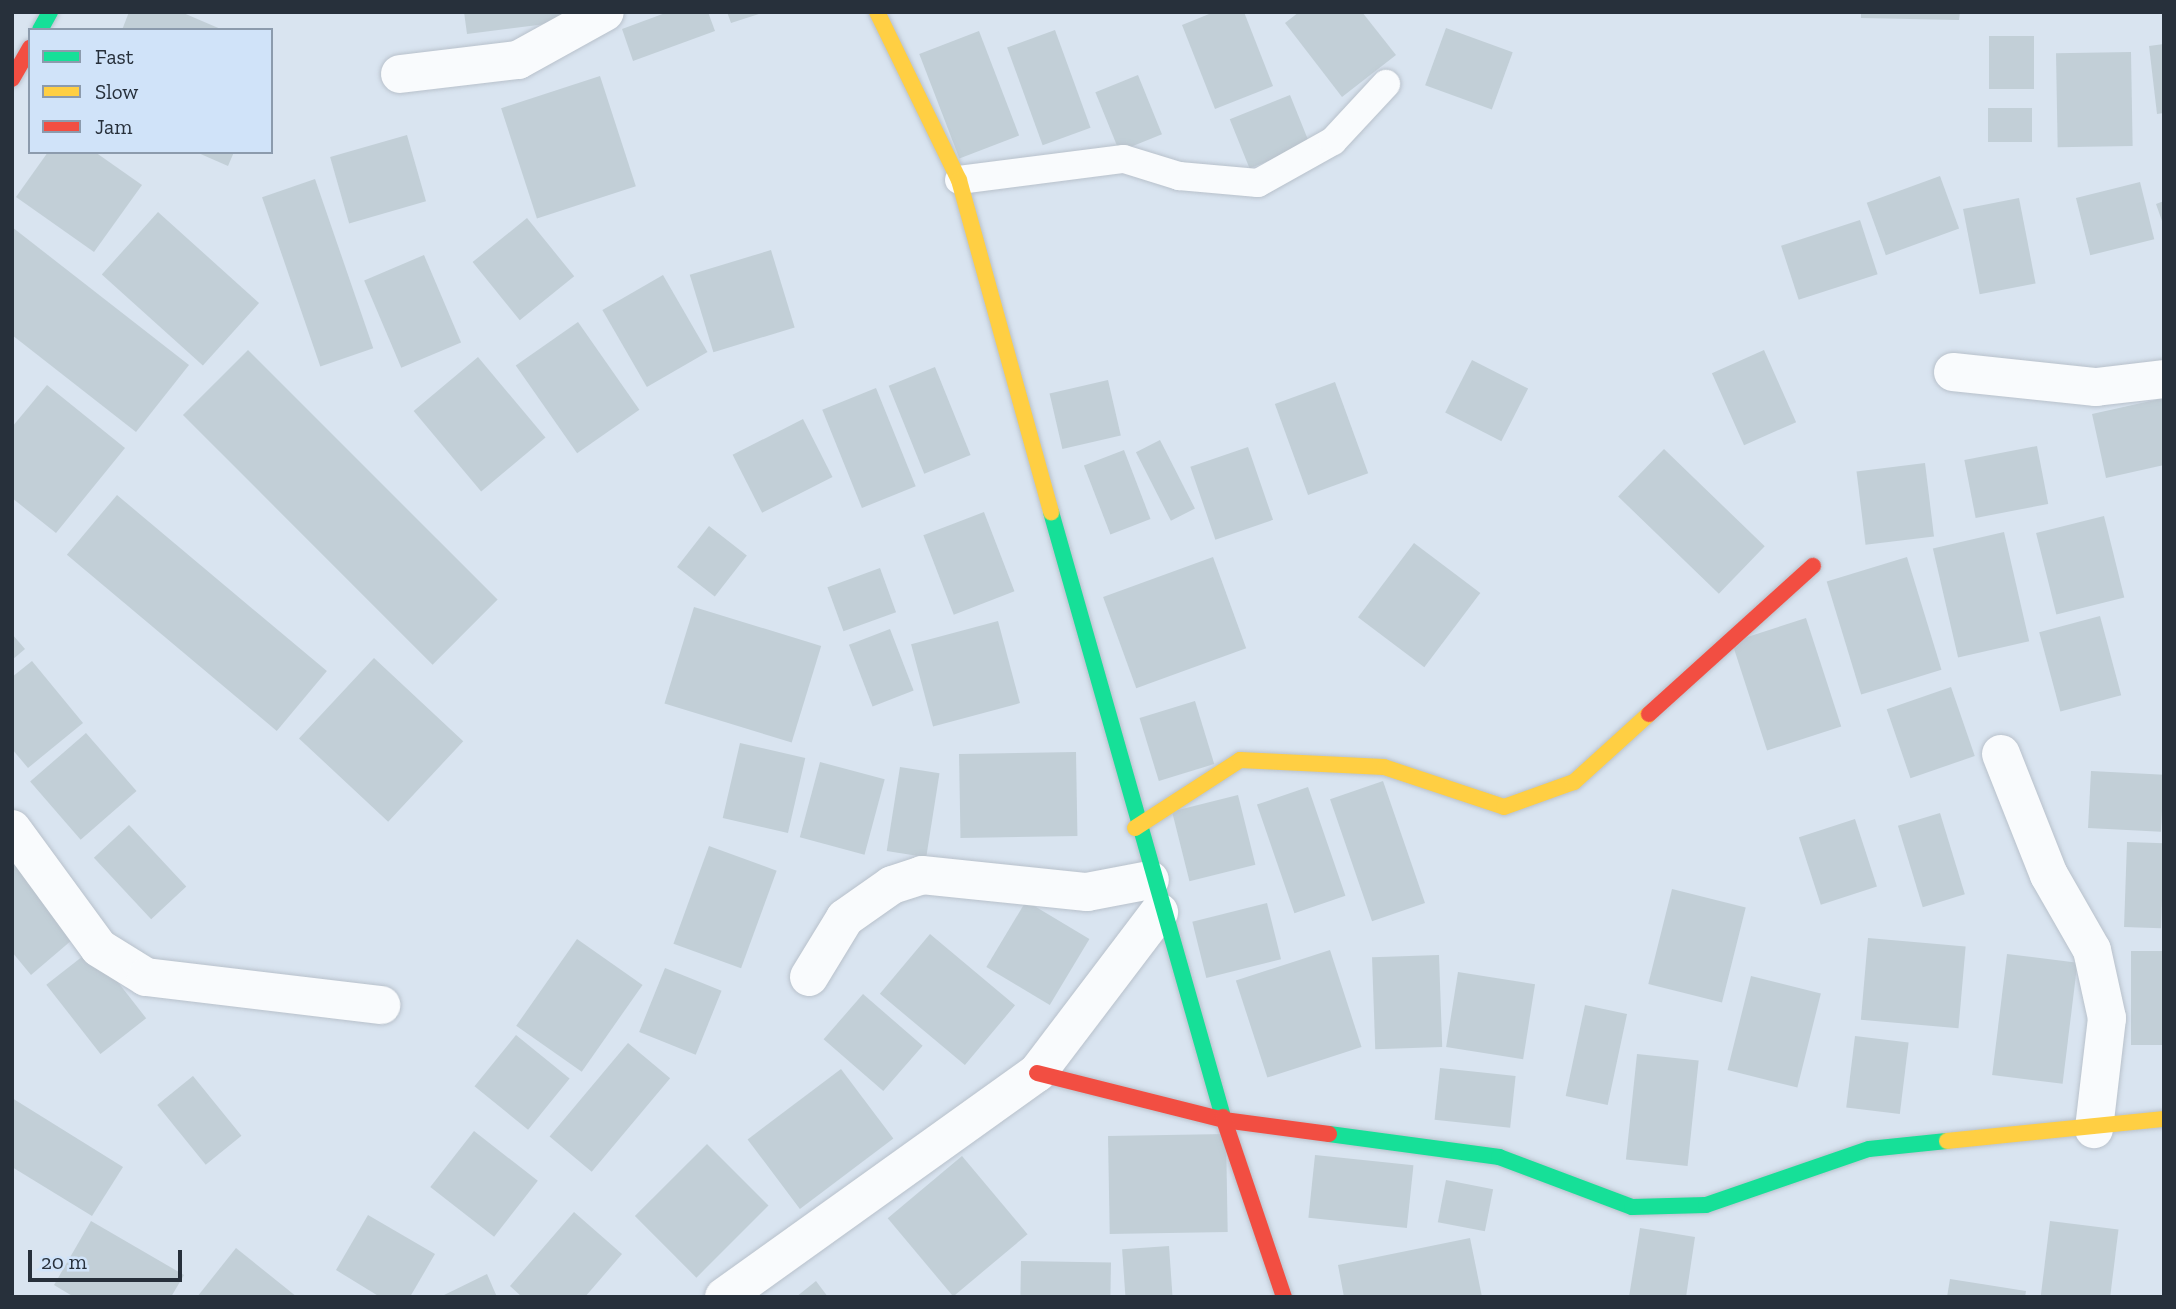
<!DOCTYPE html>
<style>
body{margin:0}
#map{position:relative;width:2176px;height:1309px;overflow:hidden;background:#d9e4f0;font-family:"Zilla Slab",serif}
div>[style]{position:absolute}
[style*='--x']{left:calc(var(--x)*1px);top:calc(var(--y)*1px);width:calc(var(--w)*1px);rotate:calc(var(--a)*1deg)}
.building>*{inset:0;background:#c2cfd7;transform-origin:0 0}
.roads{filter:drop-shadow(0 0 2px #b8c1cb) drop-shadow(0 0 2px #b8c1cb)}
.lane>*{height:28px;margin:-14px;padding:0 14px;transform-origin:14px;border-radius:14px;background:#f9fbfd}
.street>*{height:38px;margin:-19px;padding:0 19px;transform-origin:19px;border-radius:19px;background:#f9fbfd}
.fast>*{height:16px;margin:-8px;padding:0 8px;transform-origin:8px;border-radius:8px;background:#16e098}
.slow>*{height:16px;margin:-8px;padding:0 8px;transform-origin:8px;border-radius:8px;background:#ffcf43}
.jam>*{height:16px;margin:-8px;padding:0 8px;transform-origin:8px;border-radius:8px;background:#f24e42}
span{translate:-50% -50%;white-space:nowrap;text-align:center;line-height:1.15;-webkit-text-stroke:6px #d0e3f9;paint-order:stroke}
.frame{position:absolute;inset:0;border:14px solid #27303b;pointer-events:none}
.legend{position:absolute;left:28px;top:28px;width:245px;height:126px;box-sizing:border-box;background:#d0e3f9;border:2px solid #8c9bad;margin:0;padding:9px 12px;list-style:none;font-size:21px;color:#27303b}
.legend li{display:flex;align-items:center;gap:14px;height:35px}
.legend b{width:35px;border:2px solid #8c9bad}
.scale{position:absolute;left:28px;top:1250px;width:154px;height:32px;box-sizing:border-box;border:4px solid #27303b;border-top:0;padding-left:9px;font-size:21px;line-height:24px;white-space:nowrap;color:#27303b;-webkit-text-stroke:5px #d0e3f9;paint-order:stroke}
</style>
<div id="map">
<div class="building">
<div style="clip-path:polygon(129px 12px,181px 12px,223px 30px,122px 30px)"></div>
<div style="clip-path:polygon(464px 12px,577px 12px,578px 20px,467px 34px)"></div>
<div style="clip-path:polygon(668px 12px,708px 12px,715px 31px,633px 61px,622px 29px)"></div>
<div style="clip-path:polygon(727px 12px,762px 12px,762px 13px,731px 23px)"></div>
<div style="clip-path:polygon(1214px 12px,1244px 12px,1273px 86px,1215px 109px,1182px 25px)"></div>
<div style="clip-path:polygon(1299px 12px,1362px 12px,1396px 55px,1342px 97px,1285px 23px)"></div>
<div style="clip-path:polygon(1861px 12px,1960px 12px,1959px 20px,1861px 18px)"></div>
<div style="left:1446px;top:28px;width:71px;height:61px;rotate:20deg"></div>
<div style="left:1055px;top:30px;width:104px;height:51px;rotate:70deg"></div>
<div style="left:979px;top:31px;width:112px;height:64px;rotate:69deg"></div>
<div style="left:1989px;top:36px;width:45px;height:53px"></div>
<div style="clip-path:polygon(2164px 44px,2164px 113px,2157px 114px,2149px 46px)"></div>
<div style="left:2131px;top:52px;width:94px;height:75px;rotate:89deg"></div>
<div style="left:1138px;top:75px;width:64px;height:46px;rotate:68deg"></div>
<div style="left:600px;top:76px;width:116px;height:104px;rotate:72deg"></div>
<div style="left:1290px;top:95px;width:53px;height:65px;rotate:68deg"></div>
<div style="left:2032px;top:108px;width:34px;height:44px;rotate:90deg"></div>
<div style="left:407px;top:135px;width:69px;height:80px;rotate:74deg"></div>
<div style="clip-path:polygon(48px 152px,95px 152px,142px 185px,94px 252px,16px 197px)"></div>
<div style="clip-path:polygon(196px 152px,234px 152px,228px 166px)"></div>
<div style="left:1940px;top:176px;width:56px;height:78px;rotate:70deg"></div>
<div style="left:315px;top:179px;width:179px;height:56px;rotate:71deg"></div>
<div style="left:2140px;top:182px;width:59px;height:66px;rotate:76deg"></div>
<div style="left:2019px;top:198px;width:87px;height:57px;rotate:79deg"></div>
<div style="clip-path:polygon(2164px 201px,2164px 224px,2163px 224px,2156px 204px)"></div>
<div style="left:158px;top:212px;width:136px;height:84px;rotate:42deg"></div>
<div style="left:527px;top:218px;width:75px;height:70px;rotate:51deg"></div>
<div style="left:1860px;top:220px;width:57px;height:83px;rotate:72deg"></div>
<div style="clip-path:polygon(12px 227px,189px 365px,136px 432px,12px 335px)"></div>
<div style="left:771px;top:250px;width:81px;height:85px;rotate:73deg"></div>
<div style="left:424px;top:255px;width:95px;height:65px;rotate:67deg"></div>
<div style="left:663px;top:275px;width:89px;height:70px;rotate:60deg"></div>
<div style="left:578px;top:322px;width:107px;height:76px;rotate:55deg"></div>
<div style="left:248px;top:350px;width:353px;height:92px;rotate:45deg"></div>
<div style="left:1764px;top:350px;width:79px;height:57px;rotate:66deg"></div>
<div style="left:478px;top:357px;width:105px;height:84px;rotate:50deg"></div>
<div style="left:1472px;top:360px;width:63px;height:59px;rotate:27deg"></div>
<div style="left:935px;top:367px;width:95px;height:50px;rotate:68deg"></div>
<div style="left:1108px;top:380px;width:57px;height:60px;rotate:77deg"></div>
<div style="left:1335px;top:382px;width:97px;height:64px;rotate:70deg"></div>
<div style="clip-path:polygon(47px 385px,125px 448px,56px 533px,12px 498px,12px 427px)"></div>
<div style="left:876px;top:388px;width:106px;height:58px;rotate:68deg"></div>
<div style="clip-path:polygon(2164px 398px,2164px 465px,2106px 478px,2092px 414px)"></div>
<div style="left:803px;top:419px;width:65px;height:79px;rotate:63deg"></div>
<div style="left:1160px;top:440px;width:77px;height:27px;rotate:63deg"></div>
<div style="left:2037px;top:446px;width:59px;height:74px;rotate:79deg"></div>
<div style="left:1248px;top:447px;width:77px;height:61px;rotate:71deg"></div>
<div style="left:1664px;top:449px;width:140px;height:66px;rotate:44deg"></div>
<div style="left:1124px;top:450px;width:74px;height:43px;rotate:69deg"></div>
<div style="left:1925px;top:463px;width:74px;height:69px;rotate:83deg"></div>
<div style="left:117px;top:495px;width:274px;height:78px;rotate:40deg"></div>
<div style="left:984px;top:512px;width:85px;height:65px;rotate:69deg"></div>
<div style="left:2104px;top:516px;width:84px;height:70px;rotate:76deg"></div>
<div style="left:709px;top:526px;width:48px;height:52px;rotate:38deg"></div>
<div style="left:2004px;top:532px;width:112px;height:73px;rotate:77deg"></div>
<div style="left:1414px;top:543px;width:83px;height:93px;rotate:37deg"></div>
<div style="left:1213px;top:557px;width:97px;height:117px;rotate:70deg"></div>
<div style="left:1907px;top:557px;width:118px;height:84px;rotate:73deg"></div>
<div style="left:880px;top:568px;width:47px;height:56px;rotate:70deg"></div>
<div style="left:694px;top:607px;width:133px;height:101px;rotate:17deg"></div>
<div style="left:2100px;top:616px;width:82px;height:63px;rotate:75deg"></div>
<div style="left:1806px;top:618px;width:114px;height:78px;rotate:72deg"></div>
<div style="left:998px;top:621px;width:85px;height:90px;rotate:75deg"></div>
<div style="left:890px;top:629px;width:66px;height:44px;rotate:69deg"></div>
<div style="clip-path:polygon(12px 634px,25px 649px,12px 660px)"></div>
<div style="left:374px;top:658px;width:122px;height:110px;rotate:43deg"></div>
<div style="clip-path:polygon(32px 661px,83px 723px,28px 768px,12px 749px,12px 677px)"></div>
<div style="left:1951px;top:687px;width:73px;height:68px;rotate:71deg"></div>
<div style="left:1195px;top:701px;width:66px;height:58px;rotate:73deg"></div>
<div style="left:86px;top:733px;width:77px;height:74px;rotate:49deg"></div>
<div style="left:740px;top:743px;width:67px;height:77px;rotate:13deg"></div>
<div style="left:1076px;top:752px;width:84px;height:117px;rotate:89deg"></div>
<div style="left:820px;top:762px;width:67px;height:78px;rotate:15deg"></div>
<div style="left:900px;top:767px;width:40px;height:85px;rotate:9deg"></div>
<div style="left:2091px;top:771px;width:73px;height:57px;rotate:3deg"></div>
<div style="left:1383px;top:781px;width:129px;height:56px;rotate:71deg"></div>
<div style="left:1308px;top:787px;width:115px;height:54px;rotate:71deg"></div>
<div style="left:1238px;top:795px;width:72px;height:68px;rotate:76deg"></div>
<div style="left:1940px;top:813px;width:85px;height:44px;rotate:73deg"></div>
<div style="left:1855px;top:819px;width:71px;height:59px;rotate:72deg"></div>
<div style="left:129px;top:825px;width:84px;height:48px;rotate:47deg"></div>
<div style="left:2127px;top:842px;width:37px;height:85px;rotate:2deg"></div>
<div style="left:709px;top:846px;width:72px;height:104px;rotate:20deg"></div>
<div style="clip-path:polygon(12px 856px,79px 934px,31px 975px,12px 952px)"></div>
<div style="left:1672px;top:889px;width:76px;height:98px;rotate:14deg"></div>
<div style="left:1026px;top:901px;width:74px;height:77px;rotate:31deg"></div>
<div style="left:1267px;top:903px;width:58px;height:77px;rotate:76deg"></div>
<div style="left:930px;top:934px;width:111px;height:78px;rotate:40deg"></div>
<div style="left:1868px;top:938px;width:98px;height:82px;rotate:5deg"></div>
<div style="left:577px;top:939px;width:80px;height:106px;rotate:35deg"></div>
<div style="left:92px;top:949px;width:88px;height:58px;rotate:52deg"></div>
<div style="left:1330px;top:950px;width:102px;height:99px;rotate:72deg"></div>
<div style="left:2131px;top:951px;width:33px;height:94px"></div>
<div style="left:2007px;top:954px;width:71px;height:122px;rotate:7deg"></div>
<div style="left:1439px;top:955px;width:92px;height:67px;rotate:88deg"></div>
<div style="left:665px;top:968px;width:61px;height:69px;rotate:22deg"></div>
<div style="left:1458px;top:972px;width:78px;height:76px;rotate:9deg"></div>
<div style="left:1751px;top:976px;width:72px;height:97px;rotate:14deg"></div>
<div style="left:863px;top:994px;width:79px;height:60px;rotate:41deg"></div>
<div style="left:1585px;top:1005px;width:43px;height:93px;rotate:12deg"></div>
<div style="left:516px;top:1035px;width:69px;height:66px;rotate:39deg"></div>
<div style="left:1855px;top:1036px;width:54px;height:72px;rotate:7deg"></div>
<div style="left:628px;top:1043px;width:55px;height:122px;rotate:40deg"></div>
<div style="left:1637px;top:1054px;width:62px;height:106px;rotate:6deg"></div>
<div style="left:1440px;top:1068px;width:76px;height:52px;rotate:6deg"></div>
<div style="left:841px;top:1069px;width:87px;height:117px;rotate:53deg"></div>
<div style="left:193px;top:1076px;width:77px;height:46px;rotate:51deg"></div>
<div style="clip-path:polygon(12px 1098px,123px 1167px,92px 1216px,12px 1167px)"></div>
<div style="left:474px;top:1131px;width:81px;height:71px;rotate:38deg"></div>
<div style="left:1226px;top:1134px;width:98px;height:118px;rotate:89deg"></div>
<div style="left:707px;top:1144px;width:87px;height:102px;rotate:45deg"></div>
<div style="left:1315px;top:1155px;width:99px;height:63px;rotate:6deg"></div>
<div style="left:962px;top:1156px;width:102px;height:97px;rotate:50deg"></div>
<div style="left:1446px;top:1180px;width:48px;height:43px;rotate:11deg"></div>
<div style="clip-path:polygon(574px 1212px,622px 1254px,585px 1297px,522px 1297px,510px 1286px)"></div>
<div style="clip-path:polygon(368px 1215px,435px 1254px,410px 1297px,380px 1297px,336px 1270px)"></div>
<div style="clip-path:polygon(91px 1221px,184px 1275px,171px 1297px,74px 1297px,54px 1285px)"></div>
<div style="left:2050px;top:1221px;width:69px;height:77px;rotate:7deg"></div>
<div style="clip-path:polygon(1640px 1228px,1695px 1237px,1686px 1297px,1629px 1297px)"></div>
<div style="clip-path:polygon(1470px 1238px,1482px 1297px,1344px 1297px,1338px 1265px)"></div>
<div style="left:1169px;top:1246px;width:51px;height:47px;rotate:86deg"></div>
<div style="clip-path:polygon(236px 1248px,297px 1297px,197px 1297px)"></div>
<div style="left:1021px;top:1261px;width:90px;height:36px;rotate:1deg"></div>
<div style="clip-path:polygon(487px 1274px,497px 1297px,440px 1297px)"></div>
<div style="clip-path:polygon(1950px 1279px,2026px 1291px,2025px 1297px,1947px 1297px)"></div>
<div style="clip-path:polygon(816px 1281px,828px 1297px,796px 1297px)"></div>
</div>
<div class="roads">
<div class="lane">
<div style="--x:959;--y:180;--w:166;--a:-7.3"></div>
<div style="--x:1124;--y:159;--w:58;--a:17.2"></div>
<div style="--x:1179;--y:176;--w:79;--a:5.1"></div>
<div style="--x:1258;--y:183;--w:86;--a:-29.2"></div>
<div style="--x:1333;--y:141;--w:78;--a:-47.1"></div>
</div>
<div class="street">
<div style="--x:400;--y:74;--w:119;--a:-6.8"></div>
<div style="--x:518;--y:60;--w:99;--a:-28.9"></div>
<div style="--x:1953;--y:372;--w:144;--a:6"></div>
<div style="--x:2096;--y:387;--w:68;--a:-6.7"></div>
<div style="--x:2001;--y:754;--w:130;--a:68.4"></div>
<div style="--x:2049;--y:875;--w:86;--a:60.2"></div>
<div style="--x:2092;--y:950;--w:70;--a:77.6"></div>
<div style="--x:2107;--y:1018;--w:112;--a:96.7"></div>
<div style="--x:12;--y:829;--w:147;--a:53.8"></div>
<div style="--x:99;--y:948;--w:55;--a:31.7"></div>
<div style="--x:146;--y:977;--w:237;--a:6.8"></div>
<div style="--x:809;--y:977;--w:69;--a:-58.6"></div>
<div style="--x:845;--y:918;--w:57;--a:-35.1"></div>
<div style="--x:892;--y:885;--w:32;--a:-18"></div>
<div style="--x:922;--y:875;--w:166;--a:5.9"></div>
<div style="--x:1087;--y:892;--w:64;--a:-10.8"></div>
<div style="--x:724;--y:1297;--w:385;--a:-35.6"></div>
<div style="--x:1037;--y:1073;--w:202;--a:-52.8"></div>
</div>
<div class="fast">
<div style="--x:40;--y:30;--w:21;--a:-61"></div>
<div style="--x:1051;--y:512;--w:629;--a:74.13"></div>
<div style="--x:1329;--y:1134;--w:172;--a:7.7"></div>
<div style="--x:1499;--y:1157;--w:142;--a:20.6"></div>
<div style="--x:1632;--y:1207;--w:74;--a:-1.5"></div>
<div style="--x:1706;--y:1205;--w:172;--a:-19"></div>
<div style="--x:1869;--y:1149;--w:78;--a:-5.9"></div>
</div>
<div class="slow">
<div style="--x:877;--y:12;--w:187;--a:64"></div>
<div style="--x:959;--y:180;--w:345;--a:74.5"></div>
<div style="--x:1135;--y:828;--w:125;--a:-32.9"></div>
<div style="--x:1240;--y:760;--w:144;--a:2.8"></div>
<div style="--x:1384;--y:767;--w:126;--a:18.4"></div>
<div style="--x:1504;--y:807;--w:74;--a:-19.7"></div>
<div style="--x:1574;--y:782;--w:101;--a:-42.2"></div>
<div style="--x:1947;--y:1141;--w:218;--a:-5.8"></div>
</div>
<div class="jam">
<div style="--x:12;--y:79;--w:36;--a:-60"></div>
<div style="--x:1649;--y:714;--w:221;--a:-42.1"></div>
<div style="--x:1037;--y:1073;--w:193;--a:14.1"></div>
<div style="--x:1224;--y:1120;--w:106;--a:7.6"></div>
<div style="--x:1223;--y:1117;--w:190;--a:71.3"></div>
</div>
</div>
<div class="frame"></div>
<ul class="legend">
<li><b style="height:9px;background:#16e098"></b>Fast</li>
<li><b style="height:9px;background:#ffcf43"></b>Slow</li>
<li><b style="height:9px;background:#f24e42"></b>Jam</li>
</ul>
<div class="scale">20 m</div>
</div>
